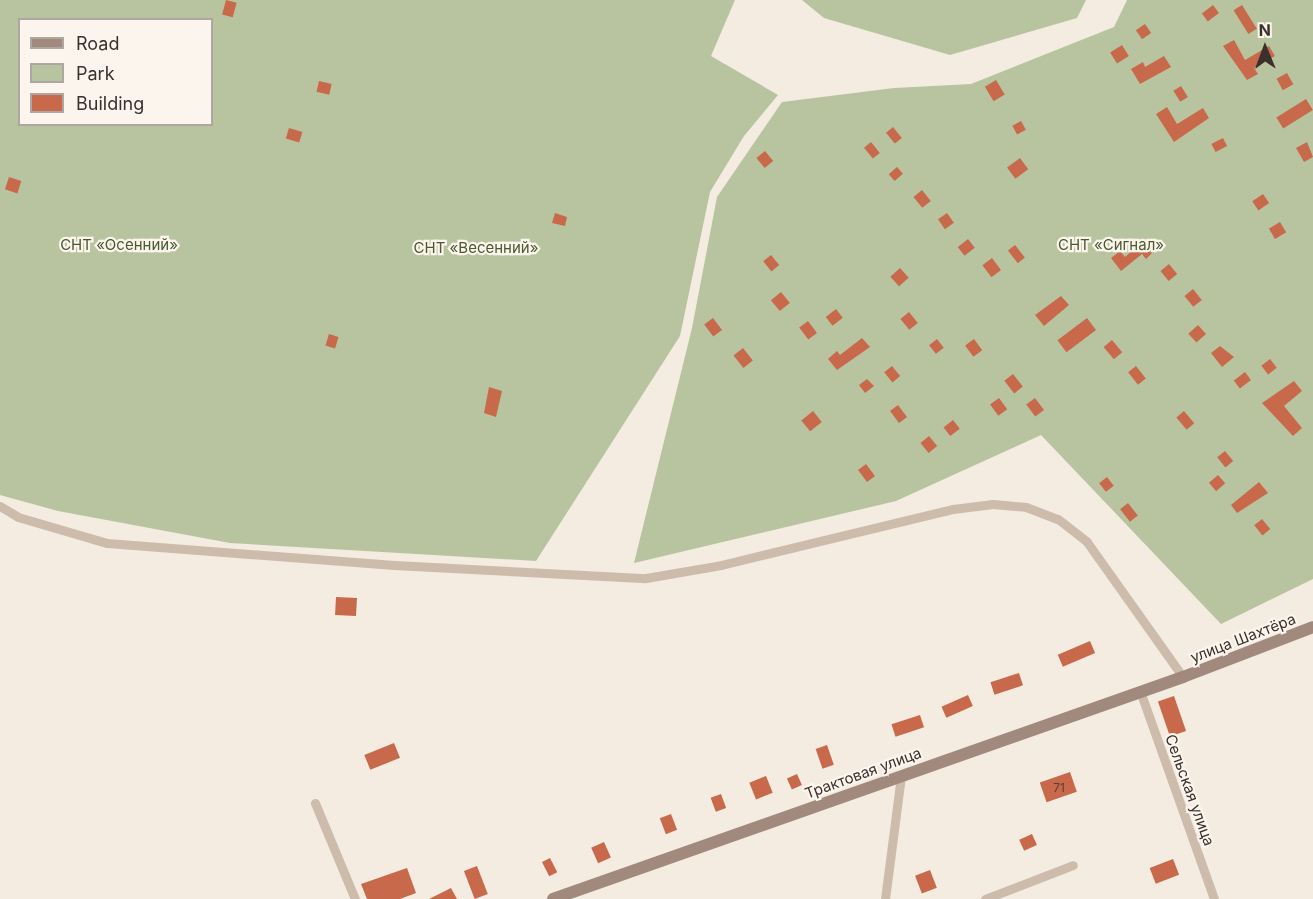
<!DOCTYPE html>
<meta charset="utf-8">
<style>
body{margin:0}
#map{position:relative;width:1313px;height:899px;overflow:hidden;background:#f4ebe1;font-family:Inter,sans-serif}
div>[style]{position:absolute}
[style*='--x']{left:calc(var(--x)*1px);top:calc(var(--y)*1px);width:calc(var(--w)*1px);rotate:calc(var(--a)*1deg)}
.green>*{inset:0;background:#b8c4a0}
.building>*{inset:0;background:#c8694b;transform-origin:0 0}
.street>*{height:9px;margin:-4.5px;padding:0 4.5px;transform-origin:4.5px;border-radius:4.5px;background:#cdbbac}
.secondary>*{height:12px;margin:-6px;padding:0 6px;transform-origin:6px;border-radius:6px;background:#a18a7d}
span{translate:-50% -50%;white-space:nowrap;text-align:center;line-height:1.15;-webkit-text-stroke:4.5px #fbf5ee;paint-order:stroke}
.number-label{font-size:12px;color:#5e3e33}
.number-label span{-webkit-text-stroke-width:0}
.park-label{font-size:15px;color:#4a5a2e}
.street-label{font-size:15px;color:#3b302b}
.legend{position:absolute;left:18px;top:18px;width:195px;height:108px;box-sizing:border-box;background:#fbf5ee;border:2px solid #aea6a0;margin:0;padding:8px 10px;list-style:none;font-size:18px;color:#3b302b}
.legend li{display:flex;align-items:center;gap:12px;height:30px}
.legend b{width:30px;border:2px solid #aea6a0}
.north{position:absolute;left:1235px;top:18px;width:60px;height:60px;-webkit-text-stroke:4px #fbf5ee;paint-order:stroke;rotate:359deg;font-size:16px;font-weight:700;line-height:24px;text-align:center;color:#3b302b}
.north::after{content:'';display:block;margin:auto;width:21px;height:27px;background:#3b302b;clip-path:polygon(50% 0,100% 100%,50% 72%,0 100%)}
</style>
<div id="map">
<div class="green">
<div style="clip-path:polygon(evenodd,0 0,735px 0,711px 56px,778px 95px,744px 136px,710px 192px,680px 336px,536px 561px,230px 543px,58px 511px,0 495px,0 0,20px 20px,212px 20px,212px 124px,20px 124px,20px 20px)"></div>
<div style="clip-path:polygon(802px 0,1086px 0,1077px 18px,950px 55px,824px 18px)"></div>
<div style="clip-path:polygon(1127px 0,1313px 0,1313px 579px,1221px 624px,1041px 435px,896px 501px,634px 563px,692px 328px,717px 197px,782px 102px,894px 88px,971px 84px,1114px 27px)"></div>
</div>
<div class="building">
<div style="left:226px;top:0;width:11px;height:15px;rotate:15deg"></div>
<div style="left:1213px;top:5px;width:10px;height:14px;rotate:53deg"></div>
<div style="left:1242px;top:5px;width:28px;height:10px;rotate:58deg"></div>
<div style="left:1145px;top:24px;width:11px;height:11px;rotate:56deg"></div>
<div style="clip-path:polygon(1234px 40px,1245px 60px,1269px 46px,1275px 56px,1254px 68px,1258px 74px,1247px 80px,1223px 46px)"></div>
<div style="left:1122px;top:45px;width:13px;height:14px;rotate:58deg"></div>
<div style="clip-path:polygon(1164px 56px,1171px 67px,1140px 84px,1131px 69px,1143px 62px,1145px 67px)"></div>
<div style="left:1287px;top:73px;width:13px;height:12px;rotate:61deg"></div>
<div style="left:996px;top:80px;width:17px;height:13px;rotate:59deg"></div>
<div style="left:319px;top:81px;width:13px;height:11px;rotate:13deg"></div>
<div style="left:1181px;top:86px;width:13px;height:9px;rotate:58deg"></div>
<div style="left:1306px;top:99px;width:13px;height:35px;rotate:58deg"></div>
<div style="clip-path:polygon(1167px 107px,1177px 124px,1203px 108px,1209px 118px,1174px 142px,1156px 114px)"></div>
<div style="left:1021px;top:121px;width:10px;height:10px;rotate:61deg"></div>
<div style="left:893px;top:127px;width:14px;height:9px;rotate:51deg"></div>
<div style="left:289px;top:128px;width:14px;height:11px;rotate:17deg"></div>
<div style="left:1223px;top:138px;width:9px;height:13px;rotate:63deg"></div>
<div style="left:871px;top:142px;width:14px;height:9px;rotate:51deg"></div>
<div style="clip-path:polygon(1307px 142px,1313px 157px,1304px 162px,1296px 148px)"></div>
<div style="left:765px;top:151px;width:13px;height:11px;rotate:51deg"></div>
<div style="left:1020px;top:158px;width:14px;height:16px;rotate:54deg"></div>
<div style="left:897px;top:167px;width:9px;height:11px;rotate:49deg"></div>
<div style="left:9px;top:177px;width:13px;height:13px;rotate:18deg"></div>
<div style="left:922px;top:190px;width:14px;height:11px;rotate:51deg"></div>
<div style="left:1263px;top:194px;width:11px;height:13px;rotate:56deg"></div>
<div style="clip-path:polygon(555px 213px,567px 217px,565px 226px,552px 223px)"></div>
<div style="left:947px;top:213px;width:12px;height:11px;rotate:55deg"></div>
<div style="left:1280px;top:222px;width:12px;height:13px;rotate:59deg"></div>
<div style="left:968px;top:239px;width:11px;height:13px;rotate:52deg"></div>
<div style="clip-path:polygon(1143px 241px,1153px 252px,1146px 259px,1142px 254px,1121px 271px,1111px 258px,1120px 251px,1125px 257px)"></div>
<div style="left:1015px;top:245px;width:16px;height:9px;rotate:52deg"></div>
<div style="left:771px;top:255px;width:13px;height:10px;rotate:51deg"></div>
<div style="left:992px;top:258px;width:15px;height:12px;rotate:53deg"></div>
<div style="left:1169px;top:264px;width:13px;height:11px;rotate:51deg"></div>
<div style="left:900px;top:268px;width:13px;height:13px;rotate:48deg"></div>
<div style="left:1193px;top:289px;width:14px;height:11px;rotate:51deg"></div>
<div style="left:781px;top:292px;width:14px;height:13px;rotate:51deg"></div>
<div style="clip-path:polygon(1061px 296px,1069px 305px,1044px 326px,1035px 315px)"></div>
<div style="left:836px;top:309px;width:11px;height:13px;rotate:52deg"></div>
<div style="left:909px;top:312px;width:14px;height:11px;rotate:51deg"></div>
<div style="left:713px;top:318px;width:15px;height:11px;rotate:53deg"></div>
<div style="left:1087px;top:318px;width:15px;height:37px;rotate:53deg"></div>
<div style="left:808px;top:321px;width:15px;height:11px;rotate:53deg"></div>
<div style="left:1198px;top:325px;width:12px;height:13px;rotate:48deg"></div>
<div style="left:329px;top:334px;width:10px;height:12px;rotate:17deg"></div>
<div style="clip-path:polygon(862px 338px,870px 347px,837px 370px,828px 359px,837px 351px,840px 355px)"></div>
<div style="left:937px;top:339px;width:11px;height:10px;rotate:52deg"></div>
<div style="left:974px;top:339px;width:14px;height:11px;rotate:54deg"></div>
<div style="left:1112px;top:340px;width:16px;height:11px;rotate:50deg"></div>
<div style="clip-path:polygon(1220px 346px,1234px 357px,1222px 367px,1211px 353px)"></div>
<div style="left:743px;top:348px;width:16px;height:12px;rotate:52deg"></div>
<div style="left:1270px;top:359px;width:11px;height:11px;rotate:52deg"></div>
<div style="left:892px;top:366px;width:13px;height:10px;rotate:51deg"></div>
<div style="left:1136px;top:366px;width:16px;height:10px;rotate:52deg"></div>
<div style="left:1245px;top:372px;width:10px;height:14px;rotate:53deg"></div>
<div style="left:1013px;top:374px;width:16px;height:11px;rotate:52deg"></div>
<div style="clip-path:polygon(867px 379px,874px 386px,865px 393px,859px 385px)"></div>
<div style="clip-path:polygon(1294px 381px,1302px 391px,1284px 406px,1302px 428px,1293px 436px,1262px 403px)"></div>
<div style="clip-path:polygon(489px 387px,502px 391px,496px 417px,484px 413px)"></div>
<div style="left:999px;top:398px;width:14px;height:11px;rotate:54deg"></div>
<div style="left:1035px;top:398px;width:15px;height:11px;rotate:53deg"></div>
<div style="left:898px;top:405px;width:15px;height:10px;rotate:53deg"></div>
<div style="left:813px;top:411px;width:14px;height:15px;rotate:51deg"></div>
<div style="left:1184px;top:411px;width:16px;height:10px;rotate:50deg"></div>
<div style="left:953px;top:420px;width:11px;height:12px;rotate:52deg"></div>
<div style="left:929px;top:436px;width:13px;height:11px;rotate:51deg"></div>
<div style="left:1225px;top:451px;width:13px;height:10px;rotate:51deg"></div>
<div style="left:866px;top:464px;width:15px;height:10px;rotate:53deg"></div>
<div style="left:1218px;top:475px;width:11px;height:12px;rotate:49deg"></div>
<div style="left:1107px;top:477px;width:11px;height:10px;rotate:52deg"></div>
<div style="clip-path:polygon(1259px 482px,1268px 493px,1237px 513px,1231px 505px)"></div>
<div style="left:1128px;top:503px;width:16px;height:10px;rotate:52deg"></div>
<div style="left:1262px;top:519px;width:13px;height:10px;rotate:51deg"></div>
<div style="left:336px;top:597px;width:21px;height:18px;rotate:3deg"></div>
<div style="left:1090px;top:641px;width:13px;height:35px;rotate:67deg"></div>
<div style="left:1019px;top:673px;width:13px;height:30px;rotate:72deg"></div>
<div style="left:968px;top:695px;width:12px;height:29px;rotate:66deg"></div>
<div style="left:1174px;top:696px;width:37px;height:17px;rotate:71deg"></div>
<div style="left:920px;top:715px;width:13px;height:30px;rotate:72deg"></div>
<div style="left:394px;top:743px;width:16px;height:32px;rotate:68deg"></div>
<div style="left:827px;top:745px;width:21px;height:12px;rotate:71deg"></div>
<div style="left:1070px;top:772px;width:21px;height:32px;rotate:71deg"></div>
<div style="left:797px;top:774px;width:12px;height:11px;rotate:66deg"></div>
<div style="left:766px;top:776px;width:18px;height:18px;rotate:68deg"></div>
<div style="left:721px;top:794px;width:15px;height:11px;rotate:70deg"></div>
<div style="left:671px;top:814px;width:17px;height:12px;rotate:69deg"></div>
<div style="left:1032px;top:834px;width:12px;height:14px;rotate:66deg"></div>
<div style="left:604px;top:842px;width:17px;height:14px;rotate:66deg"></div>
<div style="left:550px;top:858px;width:16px;height:9px;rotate:63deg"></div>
<div style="left:1173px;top:859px;width:17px;height:25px;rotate:69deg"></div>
<div style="left:477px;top:866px;width:30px;height:14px;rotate:69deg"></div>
<div style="clip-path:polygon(407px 868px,416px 893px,400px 899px,367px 899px,361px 884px)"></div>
<div style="left:930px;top:870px;width:19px;height:16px;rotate:69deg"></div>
<div style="clip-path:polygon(451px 888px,457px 899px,429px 899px)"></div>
</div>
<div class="street">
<div style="--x:0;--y:506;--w:21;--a:31"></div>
<div style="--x:18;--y:517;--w:93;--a:16.3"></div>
<div style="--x:107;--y:543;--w:288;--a:4.4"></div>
<div style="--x:394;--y:565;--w:252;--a:3"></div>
<div style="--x:646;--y:578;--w:76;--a:-9.8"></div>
<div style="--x:721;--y:565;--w:239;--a:-13.6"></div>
<div style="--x:953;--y:509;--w:40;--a:-7.1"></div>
<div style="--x:993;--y:504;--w:33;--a:5"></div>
<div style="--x:1026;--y:507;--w:34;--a:21"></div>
<div style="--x:1058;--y:519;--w:37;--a:38"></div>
<div style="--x:1087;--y:542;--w:166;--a:54.6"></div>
<div style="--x:1140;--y:691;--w:221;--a:70.4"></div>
<div style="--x:315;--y:803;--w:104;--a:67.4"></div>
<div style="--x:885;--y:899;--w:124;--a:-82.6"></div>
<div style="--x:985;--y:899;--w:94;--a:-21.1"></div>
</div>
<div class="secondary">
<div style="--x:553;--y:899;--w:668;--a:-19.41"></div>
<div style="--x:1183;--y:677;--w:139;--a:-21"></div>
</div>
<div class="number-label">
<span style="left:1059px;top:788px">71</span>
</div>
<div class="park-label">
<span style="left:119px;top:245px">СНТ «Осенний»</span>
<span style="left:1111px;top:245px">СНТ «Сигнал»</span>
<span style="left:476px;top:248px">СНТ «Весенний»</span>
</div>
<div class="street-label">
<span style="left:1243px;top:638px;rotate:-21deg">улица Шахтёра</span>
<span style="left:863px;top:773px;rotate:-20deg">Трактовая улица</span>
<span style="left:1190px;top:790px;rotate:70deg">Сельская улица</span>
</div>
<ul class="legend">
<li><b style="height:8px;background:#a18a7d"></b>Road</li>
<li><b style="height:16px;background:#b8c4a0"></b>Park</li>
<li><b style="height:16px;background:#c8694b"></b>Building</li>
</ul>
<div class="north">N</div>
</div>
